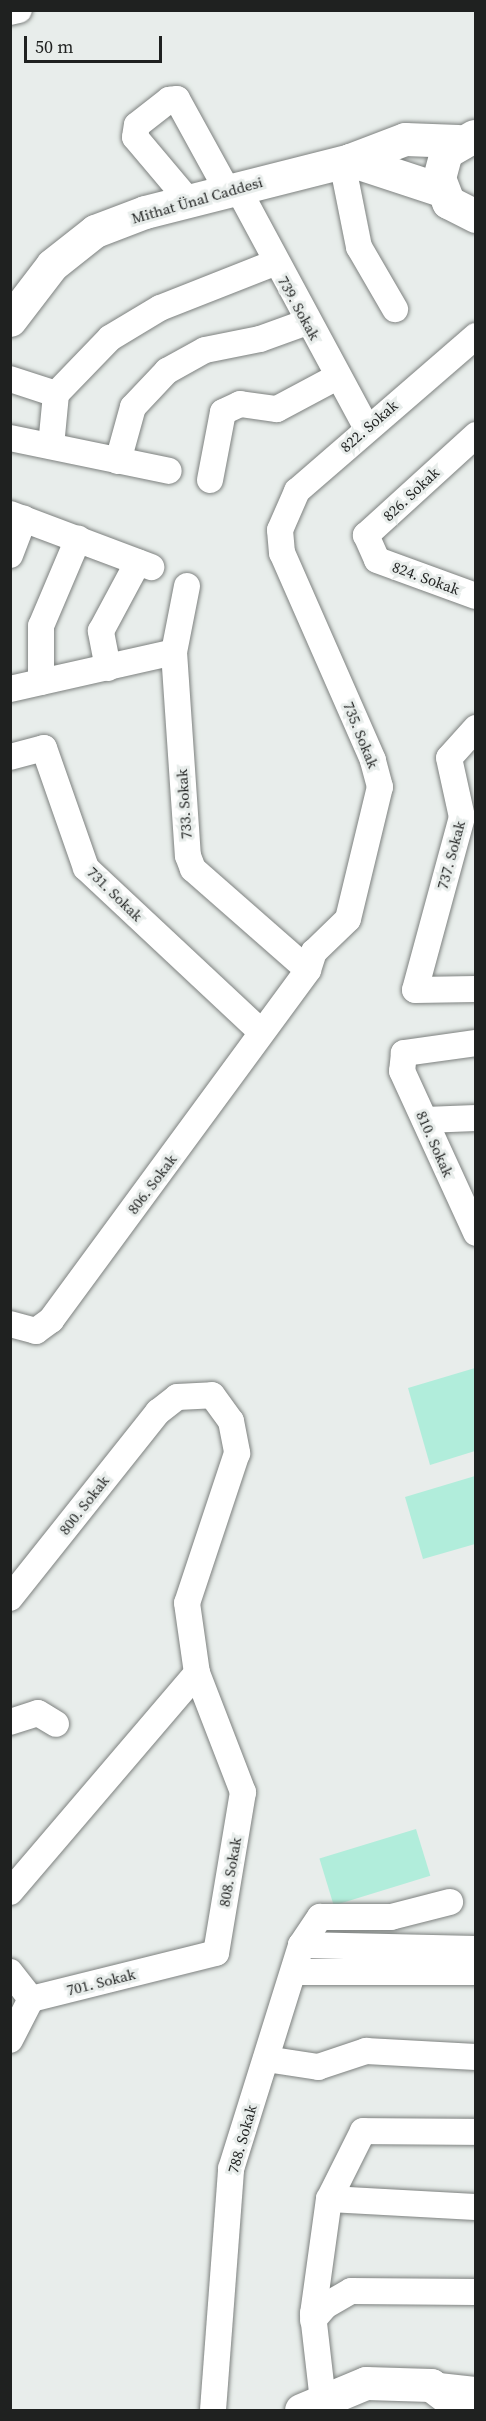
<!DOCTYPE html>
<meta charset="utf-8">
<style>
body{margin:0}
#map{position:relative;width:486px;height:2421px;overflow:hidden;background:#e8edeb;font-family:"Source Serif 4",serif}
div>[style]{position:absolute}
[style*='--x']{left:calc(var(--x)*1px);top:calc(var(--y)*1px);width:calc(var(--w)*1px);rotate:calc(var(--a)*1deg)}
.green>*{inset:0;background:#b1eddb;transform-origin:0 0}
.roads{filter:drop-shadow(0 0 2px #7d817f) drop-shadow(0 0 2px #7d817f)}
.minor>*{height:26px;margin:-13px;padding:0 13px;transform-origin:13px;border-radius:13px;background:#fff}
.major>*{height:33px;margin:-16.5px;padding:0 16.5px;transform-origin:16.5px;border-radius:16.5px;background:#fff}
span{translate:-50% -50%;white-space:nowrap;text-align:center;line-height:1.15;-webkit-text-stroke:6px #e8edeb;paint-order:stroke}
.street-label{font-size:15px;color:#1f2120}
.frame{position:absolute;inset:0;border:12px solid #1f2120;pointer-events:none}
.scale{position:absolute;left:24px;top:36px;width:138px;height:27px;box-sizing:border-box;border:3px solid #1f2120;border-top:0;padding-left:8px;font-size:18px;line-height:21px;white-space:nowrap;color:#1f2120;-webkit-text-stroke:4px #e8edeb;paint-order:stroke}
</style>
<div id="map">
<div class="green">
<div style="clip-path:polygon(475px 1368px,475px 1451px,430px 1465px,408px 1388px)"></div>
<div style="clip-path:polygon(475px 1476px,475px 1544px,423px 1559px,405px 1497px)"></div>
<div style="left:416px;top:1829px;width:49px;height:101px;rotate:73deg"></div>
</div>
<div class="roads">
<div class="minor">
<div style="--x:10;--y:12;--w:9;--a:-13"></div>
<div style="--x:342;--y:162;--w:87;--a:78.7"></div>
<div style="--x:359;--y:247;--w:72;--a:59.9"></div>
<div style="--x:237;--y:187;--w:272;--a:61.7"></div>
<div style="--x:188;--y:200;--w:82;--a:-130.1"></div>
<div style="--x:135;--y:137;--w:12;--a:-81"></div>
<div style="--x:137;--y:125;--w:41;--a:-38"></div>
<div style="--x:169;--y:100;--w:8;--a:-7"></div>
<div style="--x:177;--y:99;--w:104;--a:61.2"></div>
<div style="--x:10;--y:379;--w:48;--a:18.1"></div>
<div style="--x:476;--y:435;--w:149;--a:137.7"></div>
<div style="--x:366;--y:535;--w:27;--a:66"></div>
<div style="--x:377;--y:560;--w:105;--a:20"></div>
<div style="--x:10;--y:438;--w:162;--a:11.7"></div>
<div style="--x:51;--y:446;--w:52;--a:-84.5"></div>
<div style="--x:56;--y:394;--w:78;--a:-46"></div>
<div style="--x:110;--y:338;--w:58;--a:-31"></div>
<div style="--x:160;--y:308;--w:123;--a:-21.5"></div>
<div style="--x:118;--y:461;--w:56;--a:-74.5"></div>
<div style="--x:133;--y:407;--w:50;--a:-46.6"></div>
<div style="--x:167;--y:371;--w:43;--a:-28.9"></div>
<div style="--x:205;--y:350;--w:56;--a:-11.3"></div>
<div style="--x:260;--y:339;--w:50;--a:-19.9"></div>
<div style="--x:210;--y:480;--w:69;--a:-79.2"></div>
<div style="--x:223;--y:412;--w:19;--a:-25"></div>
<div style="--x:240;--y:404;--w:37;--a:8"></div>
<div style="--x:277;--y:409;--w:68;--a:-28.1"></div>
<div style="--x:10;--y:514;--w:151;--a:20.6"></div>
<div style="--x:10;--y:555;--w:39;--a:-69"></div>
<div style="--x:187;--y:586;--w:67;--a:101.1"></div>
<div style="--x:174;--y:652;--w:204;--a:86.1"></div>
<div style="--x:188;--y:856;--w:14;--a:69"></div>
<div style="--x:193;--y:869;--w:153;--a:41.3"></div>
<div style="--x:108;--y:668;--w:38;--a:-101"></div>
<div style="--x:101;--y:631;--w:78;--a:-61.8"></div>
<div style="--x:41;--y:682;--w:56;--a:-90"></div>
<div style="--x:41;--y:626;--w:95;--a:-67"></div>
<div style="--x:10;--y:689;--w:168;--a:-12.7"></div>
<div style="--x:476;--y:728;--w:40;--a:132"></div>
<div style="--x:449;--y:758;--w:60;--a:77.6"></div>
<div style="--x:462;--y:817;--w:179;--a:105.2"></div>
<div style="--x:415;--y:990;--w:61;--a:-0.9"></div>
<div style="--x:10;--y:757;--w:35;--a:-15"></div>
<div style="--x:44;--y:748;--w:127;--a:70.7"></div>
<div style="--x:86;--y:868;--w:238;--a:43.1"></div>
<div style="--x:476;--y:1043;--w:73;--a:172.1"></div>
<div style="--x:404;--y:1053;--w:18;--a:96"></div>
<div style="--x:402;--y:1071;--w:178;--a:65.4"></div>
<div style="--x:425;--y:1120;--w:51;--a:-2.2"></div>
<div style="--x:10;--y:1324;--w:27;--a:15"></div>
<div style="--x:36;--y:1331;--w:19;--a:-36"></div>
<div style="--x:51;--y:1320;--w:434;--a:-53.7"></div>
<div style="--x:308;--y:970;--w:19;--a:-72"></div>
<div style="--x:314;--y:952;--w:47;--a:-44.1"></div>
<div style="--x:348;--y:919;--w:136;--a:-76.4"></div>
<div style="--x:380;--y:787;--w:28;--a:-105"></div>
<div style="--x:373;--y:760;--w:226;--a:-113.7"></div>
<div style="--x:282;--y:553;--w:23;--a:-95"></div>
<div style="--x:280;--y:530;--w:43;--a:-66.4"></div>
<div style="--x:297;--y:491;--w:237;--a:-40.9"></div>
<div style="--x:10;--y:1598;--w:238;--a:-51.5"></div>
<div style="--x:158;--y:1412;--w:24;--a:-38"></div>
<div style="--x:177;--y:1397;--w:35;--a:-3"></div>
<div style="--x:212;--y:1395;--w:32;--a:54"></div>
<div style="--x:231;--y:1421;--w:33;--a:79"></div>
<div style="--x:237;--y:1453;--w:158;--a:108.4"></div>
<div style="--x:187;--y:1603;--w:71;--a:81.9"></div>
<div style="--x:197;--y:1673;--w:128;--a:68.9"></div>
<div style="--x:243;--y:1792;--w:163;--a:99.5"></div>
<div style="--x:216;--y:1953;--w:191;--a:166"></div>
<div style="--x:31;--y:1999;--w:46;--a:117.1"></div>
<div style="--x:10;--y:1722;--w:29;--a:-18"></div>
<div style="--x:38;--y:1713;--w:21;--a:31"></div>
<div style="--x:10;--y:1892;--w:288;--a:-49.5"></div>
<div style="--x:301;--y:1945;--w:175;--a:1.3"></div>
<div style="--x:10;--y:1972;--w:34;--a:52"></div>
<div style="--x:294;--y:1972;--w:182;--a:0"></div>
<div style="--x:266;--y:2059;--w:53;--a:8.7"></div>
<div style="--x:318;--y:2067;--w:51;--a:-18.4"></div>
<div style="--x:366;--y:2051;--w:110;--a:3.1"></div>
<div style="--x:329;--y:2199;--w:147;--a:3.1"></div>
<div style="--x:313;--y:2320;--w:18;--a:-49"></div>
<div style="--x:325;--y:2306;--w:30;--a:-30"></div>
<div style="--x:351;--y:2291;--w:125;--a:0.5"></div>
<div style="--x:431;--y:2385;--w:45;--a:6.3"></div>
<div style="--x:323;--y:2401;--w:88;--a:-96.6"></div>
<div style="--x:313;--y:2314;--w:116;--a:-82.1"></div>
<div style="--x:329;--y:2199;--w:76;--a:-63.4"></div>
<div style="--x:363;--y:2131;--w:113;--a:0.5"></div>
<div style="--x:213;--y:2410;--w:242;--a:-85.7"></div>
<div style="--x:231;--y:2169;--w:235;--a:-72.6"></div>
<div style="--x:301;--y:1945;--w:34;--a:-56"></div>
<div style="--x:320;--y:1917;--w:71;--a:0"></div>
<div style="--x:391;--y:1917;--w:61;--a:-14.3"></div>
</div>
<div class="major">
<div style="--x:474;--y:136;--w:32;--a:150"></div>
<div style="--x:446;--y:152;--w:27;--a:105"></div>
<div style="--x:439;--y:178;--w:26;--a:69"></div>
<div style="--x:448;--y:202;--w:31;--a:27"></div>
<div style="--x:350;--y:160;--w:96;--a:18.2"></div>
<div style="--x:10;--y:320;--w:69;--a:-52.6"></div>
<div style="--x:52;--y:265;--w:55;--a:-38.3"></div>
<div style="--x:95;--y:231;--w:53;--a:-20.8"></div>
<div style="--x:145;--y:212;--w:211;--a:-14.2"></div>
<div style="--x:350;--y:160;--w:59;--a:-20.9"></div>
<div style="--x:405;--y:139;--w:53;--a:2.2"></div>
<div style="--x:301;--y:2410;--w:70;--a:-22.6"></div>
<div style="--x:366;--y:2383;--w:65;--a:1.8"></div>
<div style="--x:431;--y:2385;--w:41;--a:37.1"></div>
</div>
</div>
<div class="street-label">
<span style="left:197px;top:200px;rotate:-16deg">Mithat Ünal Caddesi</span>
<span style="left:299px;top:308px;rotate:61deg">739. Sokak</span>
<span style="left:369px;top:426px;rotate:-41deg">822. Sokak</span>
<span style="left:411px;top:494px;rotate:-43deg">826. Sokak</span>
<span style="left:426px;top:578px;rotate:20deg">824. Sokak</span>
<span style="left:361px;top:735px;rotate:68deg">735. Sokak</span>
<span style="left:184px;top:804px;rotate:-94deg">733. Sokak</span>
<span style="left:451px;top:855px;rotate:-75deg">737. Sokak</span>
<span style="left:115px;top:894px;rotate:44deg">731. Sokak</span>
<span style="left:435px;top:1144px;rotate:66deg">810. Sokak</span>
<span style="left:152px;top:1184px;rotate:-53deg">806. Sokak</span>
<span style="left:84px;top:1505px;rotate:-52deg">800. Sokak</span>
<span style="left:230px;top:1872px;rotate:-80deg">808. Sokak</span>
<span style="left:101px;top:1982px;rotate:-14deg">701. Sokak</span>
<span style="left:242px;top:2139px;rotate:-74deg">788. Sokak</span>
</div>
<div class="frame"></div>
<div class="scale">50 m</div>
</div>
